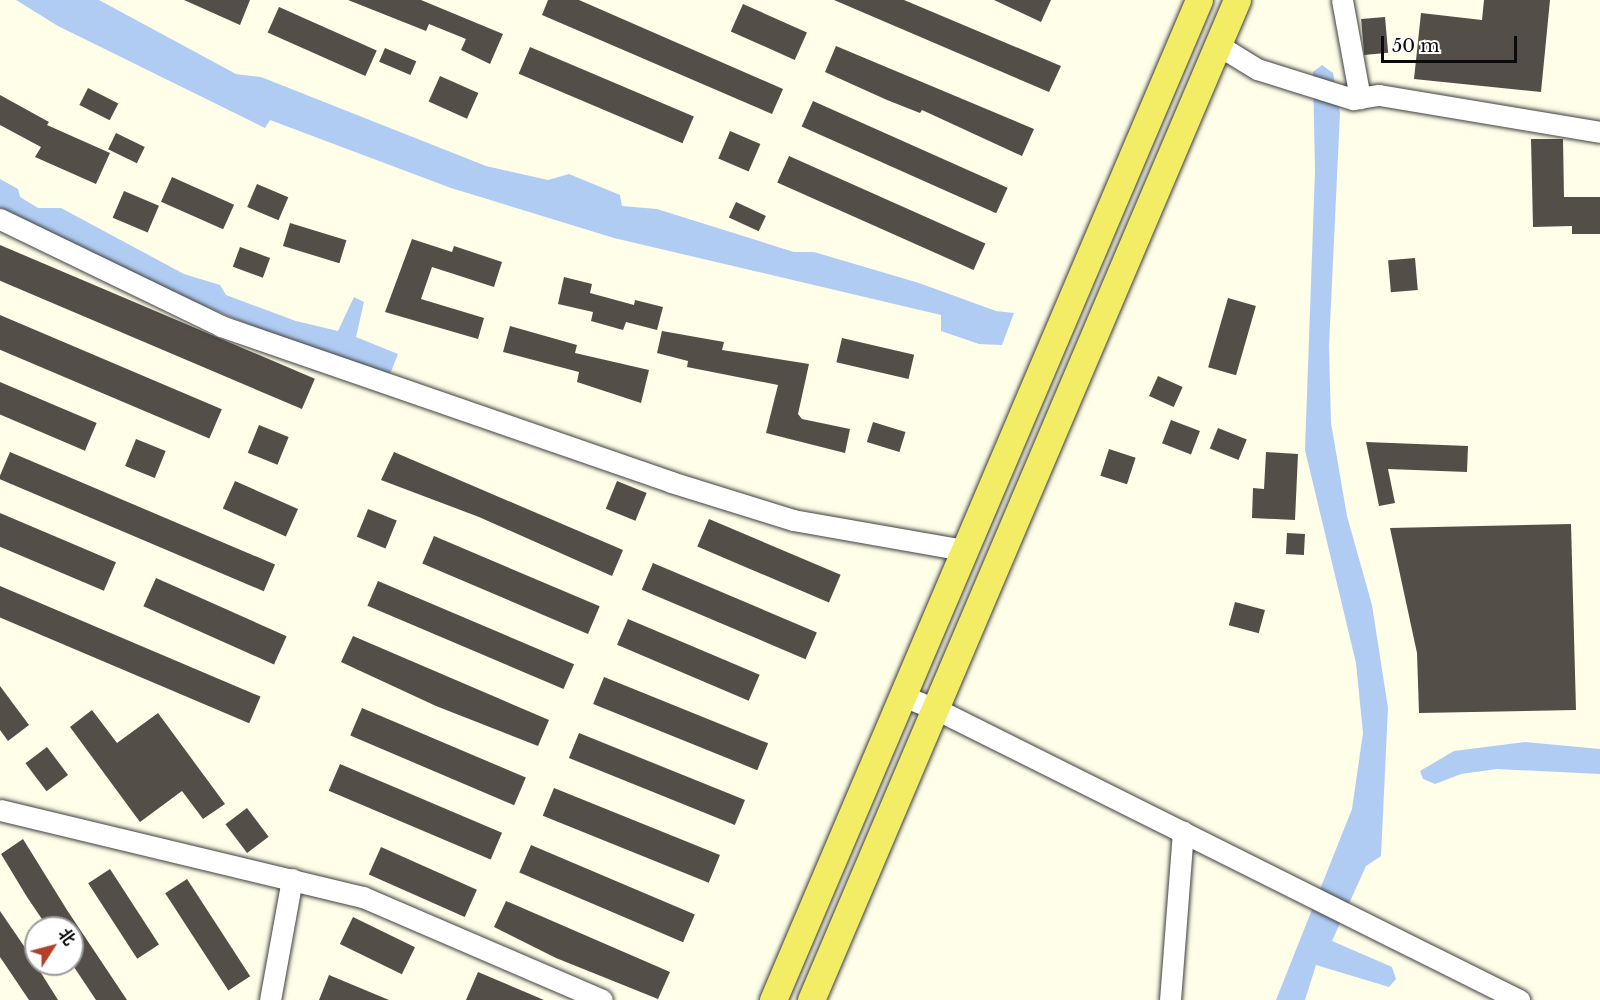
<!DOCTYPE html>
<meta charset="utf-8">
<style>
body{margin:0}
#map{position:relative;width:1600px;height:1000px;overflow:hidden;background:#fefee9;font-family:"Libre Baskerville","Noto Sans SC",serif}
div>[style]{position:absolute}
[style*='--x']{left:calc(var(--x)*1px);top:calc(var(--y)*1px);width:calc(var(--w)*1px);rotate:calc(var(--a)*1deg)}
.water>*{inset:0;background:#b1ccf3}
.building>*{inset:0;background:#534e48;transform-origin:0 0}
.roads{filter:drop-shadow(0 0 2px #3e3e3e) drop-shadow(0 0 2px #3e3e3e)}
.minor>*{height:21px;margin:-10.5px;padding:0 10.5px;transform-origin:10.5px;border-radius:10.5px;background:#fff}
.major>*{height:27px;margin:-13.5px;padding:0 13.5px;transform-origin:13.5px;border-radius:13.5px;background:#f2ed65}
span{translate:-50% -50%;white-space:nowrap;text-align:center;line-height:1.15;-webkit-text-stroke:6px #fff;paint-order:stroke}
.north{position:absolute;left:24px;top:916px;width:60px;height:60px;box-sizing:border-box;background:#fff;border:2px solid #9d9d9d;border-radius:50%;rotate:54deg;font-size:16px;font-weight:700;line-height:24px;text-align:center;color:#0b0b0b}
.north::after{content:'';display:block;margin:auto;width:21px;height:27px;background:#b3402a;clip-path:polygon(50% 0,100% 100%,50% 72%,0 100%)}
.scale{position:absolute;left:1381px;top:36px;width:136px;height:27px;box-sizing:border-box;border:3px solid #0b0b0b;border-top:0;padding-left:8px;font-size:18px;line-height:21px;white-space:nowrap;color:#0b0b0b;-webkit-text-stroke:4px #fff;paint-order:stroke}
</style>
<div id="map">
<div class="water">
<div style="clip-path:polygon(16px 0,99px 0,236px 74px,261px 77px,486px 166px,548px 180px,569px 174px,620px 195px,622px 206px,657px 209px,794px 252px,814px 252px,919px 283px,996px 311px,1014px 313px,1002px 345px,979px 344px,941px 331px,941px 315px,614px 238px,451px 188px,270px 120px,265px 128px,58px 26px)"></div>
<div style="clip-path:polygon(1322px 65px,1333px 73px,1340px 113px,1329px 346px,1331px 423px,1347px 516px,1372px 605px,1388px 708px,1381px 856px,1366px 866px,1332px 941px,1392px 967px,1396px 979px,1389px 987px,1316px 965px,1305px 1000px,1276px 1000px,1352px 809px,1363px 733px,1356px 663px,1305px 450px,1315px 171px,1313px 72px)"></div>
<div style="clip-path:polygon(0 179px,18px 189px,20px 197px,38px 208px,61px 208px,184px 274px,220px 285px,226px 295px,296px 321px,338px 331px,354px 297px,364px 302px,356px 337px,398px 354px,390px 374px,317px 353px,190px 300px,0 210px)"></div>
<div style="clip-path:polygon(1525px 742px,1600px 749px,1600px 774px,1497px 769px,1461px 774px,1435px 784px,1423px 779px,1420px 771px,1454px 751px)"></div>
</div>
<div class="building">
<div style="clip-path:polygon(184px 0,250px 0,240px 25px)"></div>
<div style="clip-path:polygon(348px 0,421px 0,503px 34px,490px 64px,461px 50px,466px 39px,429px 24px,426px 31px)"></div>
<div style="clip-path:polygon(548px 0,579px 0,783px 89px,772px 114px,542px 15px)"></div>
<div style="clip-path:polygon(834px 0,904px 0,1061px 66px,1049px 92px)"></div>
<div style="clip-path:polygon(994px 0,1051px 0,1041px 22px)"></div>
<div style="clip-path:polygon(1484px 0,1550px 0,1541px 92px,1414px 79px,1421px 13px,1482px 20px)"></div>
<div style="left:743px;top:4px;width:70px;height:30px;rotate:24deg"></div>
<div style="left:279px;top:7px;width:107px;height:28px;rotate:24deg"></div>
<div style="left:1385px;top:17px;width:36px;height:24px;rotate:85deg"></div>
<div style="clip-path:polygon(836px 46px,1034px 129px,1022px 156px,922px 110px,920px 113px,887px 100px,825px 72px)"></div>
<div style="left:530px;top:47px;width:178px;height:29px;rotate:23deg"></div>
<div style="left:385px;top:48px;width:34px;height:15px;rotate:23deg"></div>
<div style="left:440px;top:76px;width:42px;height:28px;rotate:24deg"></div>
<div style="left:88px;top:88px;width:34px;height:19px;rotate:27deg"></div>
<div style="clip-path:polygon(0 95px,49px 122px,47px 125px,110px 153px,96px 184px,35px 157px,41px 147px,0 125px)"></div>
<div style="left:813px;top:101px;width:213px;height:28px;rotate:24deg"></div>
<div style="left:730px;top:131px;width:33px;height:30px;rotate:23deg"></div>
<div style="left:116px;top:133px;width:32px;height:18px;rotate:26deg"></div>
<div style="clip-path:polygon(1531px 139px,1563px 139px,1564px 197px,1600px 197px,1600px 234px,1572px 234px,1572px 226px,1533px 227px)"></div>
<div style="left:789px;top:156px;width:215px;height:29px;rotate:24deg"></div>
<div style="left:172px;top:177px;width:68px;height:27px;rotate:24deg"></div>
<div style="left:257px;top:184px;width:34px;height:25px;rotate:23deg"></div>
<div style="left:124px;top:191px;width:38px;height:29px;rotate:23deg"></div>
<div style="left:736px;top:202px;width:33px;height:17px;rotate:25deg"></div>
<div style="left:290px;top:223px;width:59px;height:24px;rotate:17deg"></div>
<div style="clip-path:polygon(412px 239px,452px 252px,454px 246px,502px 262px,494px 287px,432px 267px,421px 299px,484px 318px,478px 339px,385px 312px)"></div>
<div style="left:0;top:245px;width:342px;height:33px;rotate:23deg"></div>
<div style="left:240px;top:247px;width:32px;height:21px;rotate:20deg"></div>
<div style="left:1415px;top:258px;width:32px;height:27px;rotate:85deg"></div>
<div style="clip-path:polygon(564px 277px,592px 284px,590px 293px,634px 305px,635px 300px,663px 307px,657px 330px,626px 322px,623px 330px,591px 321px,593px 312px,558px 304px)"></div>
<div style="left:1228px;top:298px;width:29px;height:72px;rotate:16deg"></div>
<div style="left:0;top:315px;width:241px;height:32px;rotate:23deg"></div>
<div style="clip-path:polygon(510px 326px,577px 345px,575px 353px,649px 370px,641px 403px,577px 382px,579px 372px,503px 352px)"></div>
<div style="clip-path:polygon(662px 331px,724px 342px,722px 350px,809px 364px,798px 414px,802px 419px,850px 429px,845px 453px,766px 433px,778px 385px,687px 367px,688px 361px,657px 353px)"></div>
<div style="left:842px;top:338px;width:74px;height:25px;rotate:13deg"></div>
<div style="left:1158px;top:376px;width:27px;height:22px;rotate:24deg"></div>
<div style="left:0;top:382px;width:105px;height:30px;rotate:23deg"></div>
<div style="left:1171px;top:420px;width:31px;height:25px;rotate:21deg"></div>
<div style="left:873px;top:422px;width:34px;height:21px;rotate:17deg"></div>
<div style="left:259px;top:425px;width:32px;height:30px;rotate:22deg"></div>
<div style="left:1218px;top:428px;width:31px;height:22px;rotate:22deg"></div>
<div style="left:136px;top:439px;width:32px;height:29px;rotate:22deg"></div>
<div style="clip-path:polygon(1366px 442px,1468px 446px,1467px 472px,1388px 469px,1395px 503px,1379px 506px)"></div>
<div style="left:1109px;top:449px;width:28px;height:28px;rotate:18deg"></div>
<div style="left:10px;top:452px;width:288px;height:29px;rotate:23deg"></div>
<div style="clip-path:polygon(394px 452px,623px 550px,612px 576px,479px 517px,381px 480px)"></div>
<div style="clip-path:polygon(1266px 452px,1298px 454px,1295px 520px,1252px 518px,1253px 488px,1264px 489px)"></div>
<div style="left:235px;top:481px;width:69px;height:30px;rotate:24deg"></div>
<div style="left:617px;top:481px;width:32px;height:30px;rotate:22deg"></div>
<div style="left:368px;top:509px;width:31px;height:30px;rotate:22deg"></div>
<div style="left:0;top:513px;width:126px;height:31px;rotate:23deg"></div>
<div style="left:709px;top:519px;width:143px;height:30px;rotate:23deg"></div>
<div style="clip-path:polygon(1571px 524px,1576px 710px,1419px 713px,1417px 653px,1390px 528px)"></div>
<div style="left:1287px;top:533px;width:18px;height:21px;rotate:3deg"></div>
<div style="left:434px;top:536px;width:180px;height:30px;rotate:23deg"></div>
<div style="left:653px;top:563px;width:178px;height:29px;rotate:23deg"></div>
<div style="left:156px;top:578px;width:143px;height:31px;rotate:24deg"></div>
<div style="left:378px;top:581px;width:213px;height:27px;rotate:23deg"></div>
<div style="left:0;top:586px;width:283px;height:29px;rotate:23deg"></div>
<div style="left:1235px;top:602px;width:31px;height:24px;rotate:15deg"></div>
<div style="left:628px;top:619px;width:143px;height:28px;rotate:23deg"></div>
<div style="clip-path:polygon(353px 636px,549px 720px,538px 746px,436px 706px,341px 662px)"></div>
<div style="left:604px;top:677px;width:177px;height:29px;rotate:22deg"></div>
<div style="clip-path:polygon(0 686px,29px 725px,8px 741px,0 730px)"></div>
<div style="left:362px;top:708px;width:178px;height:30px;rotate:23deg"></div>
<div style="clip-path:polygon(92px 710px,117px 743px,158px 713px,225px 804px,203px 819px,182px 791px,140px 822px,70px 727px)"></div>
<div style="left:579px;top:733px;width:179px;height:27px;rotate:22deg"></div>
<div style="left:47px;top:747px;width:35px;height:27px;rotate:53deg"></div>
<div style="left:340px;top:764px;width:176px;height:29px;rotate:23deg"></div>
<div style="left:554px;top:788px;width:179px;height:30px;rotate:22deg"></div>
<div style="left:247px;top:808px;width:36px;height:27px;rotate:53deg"></div>
<div style="clip-path:polygon(23px 839px,67px 910px,127px 1000px,96px 1000px,72px 964px,72px 928px,48px 928px,27px 897px,1px 854px)"></div>
<div style="left:531px;top:845px;width:178px;height:30px;rotate:23deg"></div>
<div style="left:381px;top:847px;width:105px;height:30px;rotate:24deg"></div>
<div style="left:110px;top:869px;width:90px;height:26px;rotate:57deg"></div>
<div style="left:187px;top:879px;width:116px;height:26px;rotate:57deg"></div>
<div style="clip-path:polygon(506px 901px,670px 972px,658px 999px,556px 958px,494px 927px)"></div>
<div style="clip-path:polygon(0 911px,26px 949px,58px 1000px,29px 1000px,0 957px)"></div>
<div style="left:353px;top:917px;width:69px;height:30px;rotate:26deg"></div>
<div style="clip-path:polygon(478px 972px,544px 1000px,466px 1000px)"></div>
<div style="clip-path:polygon(329px 975px,389px 1000px,319px 1000px)"></div>
</div>
<div class="roads">
<div class="minor">
<div style="--x:1342;--y:0;--w:100;--a:79.6"></div>
<div style="--x:1218;--y:45;--w:46;--a:31.6"></div>
<div style="--x:1257;--y:69;--w:101;--a:17.4"></div>
<div style="--x:1353;--y:99;--w:26;--a:-9"></div>
<div style="--x:1379;--y:95;--w:224;--a:9.5"></div>
<div style="--x:0;--y:219;--w:246;--a:25.8"></div>
<div style="--x:221;--y:326;--w:476;--a:19.1"></div>
<div style="--x:671;--y:482;--w:128;--a:17.3"></div>
<div style="--x:793;--y:520;--w:174;--a:10"></div>
<div style="--x:903;--y:696;--w:35;--a:22"></div>
<div style="--x:936;--y:709;--w:652;--a:26.53"></div>
<div style="--x:0;--y:810;--w:373;--a:13.5"></div>
<div style="--x:363;--y:897;--w:260;--a:23.3"></div>
<div style="--x:270;--y:1000;--w:123;--a:-79.7"></div>
<div style="--x:1170;--y:1000;--w:169;--a:-85.6"></div>
</div>
<div class="major">
<div style="--x:773;--y:1000;--w:1087;--a:-66.93"></div>
<div style="--x:811;--y:1000;--w:1087;--a:-66.93"></div>
</div>
</div>
<div class="north">北</div>
<div class="scale">50 m</div>
</div>
